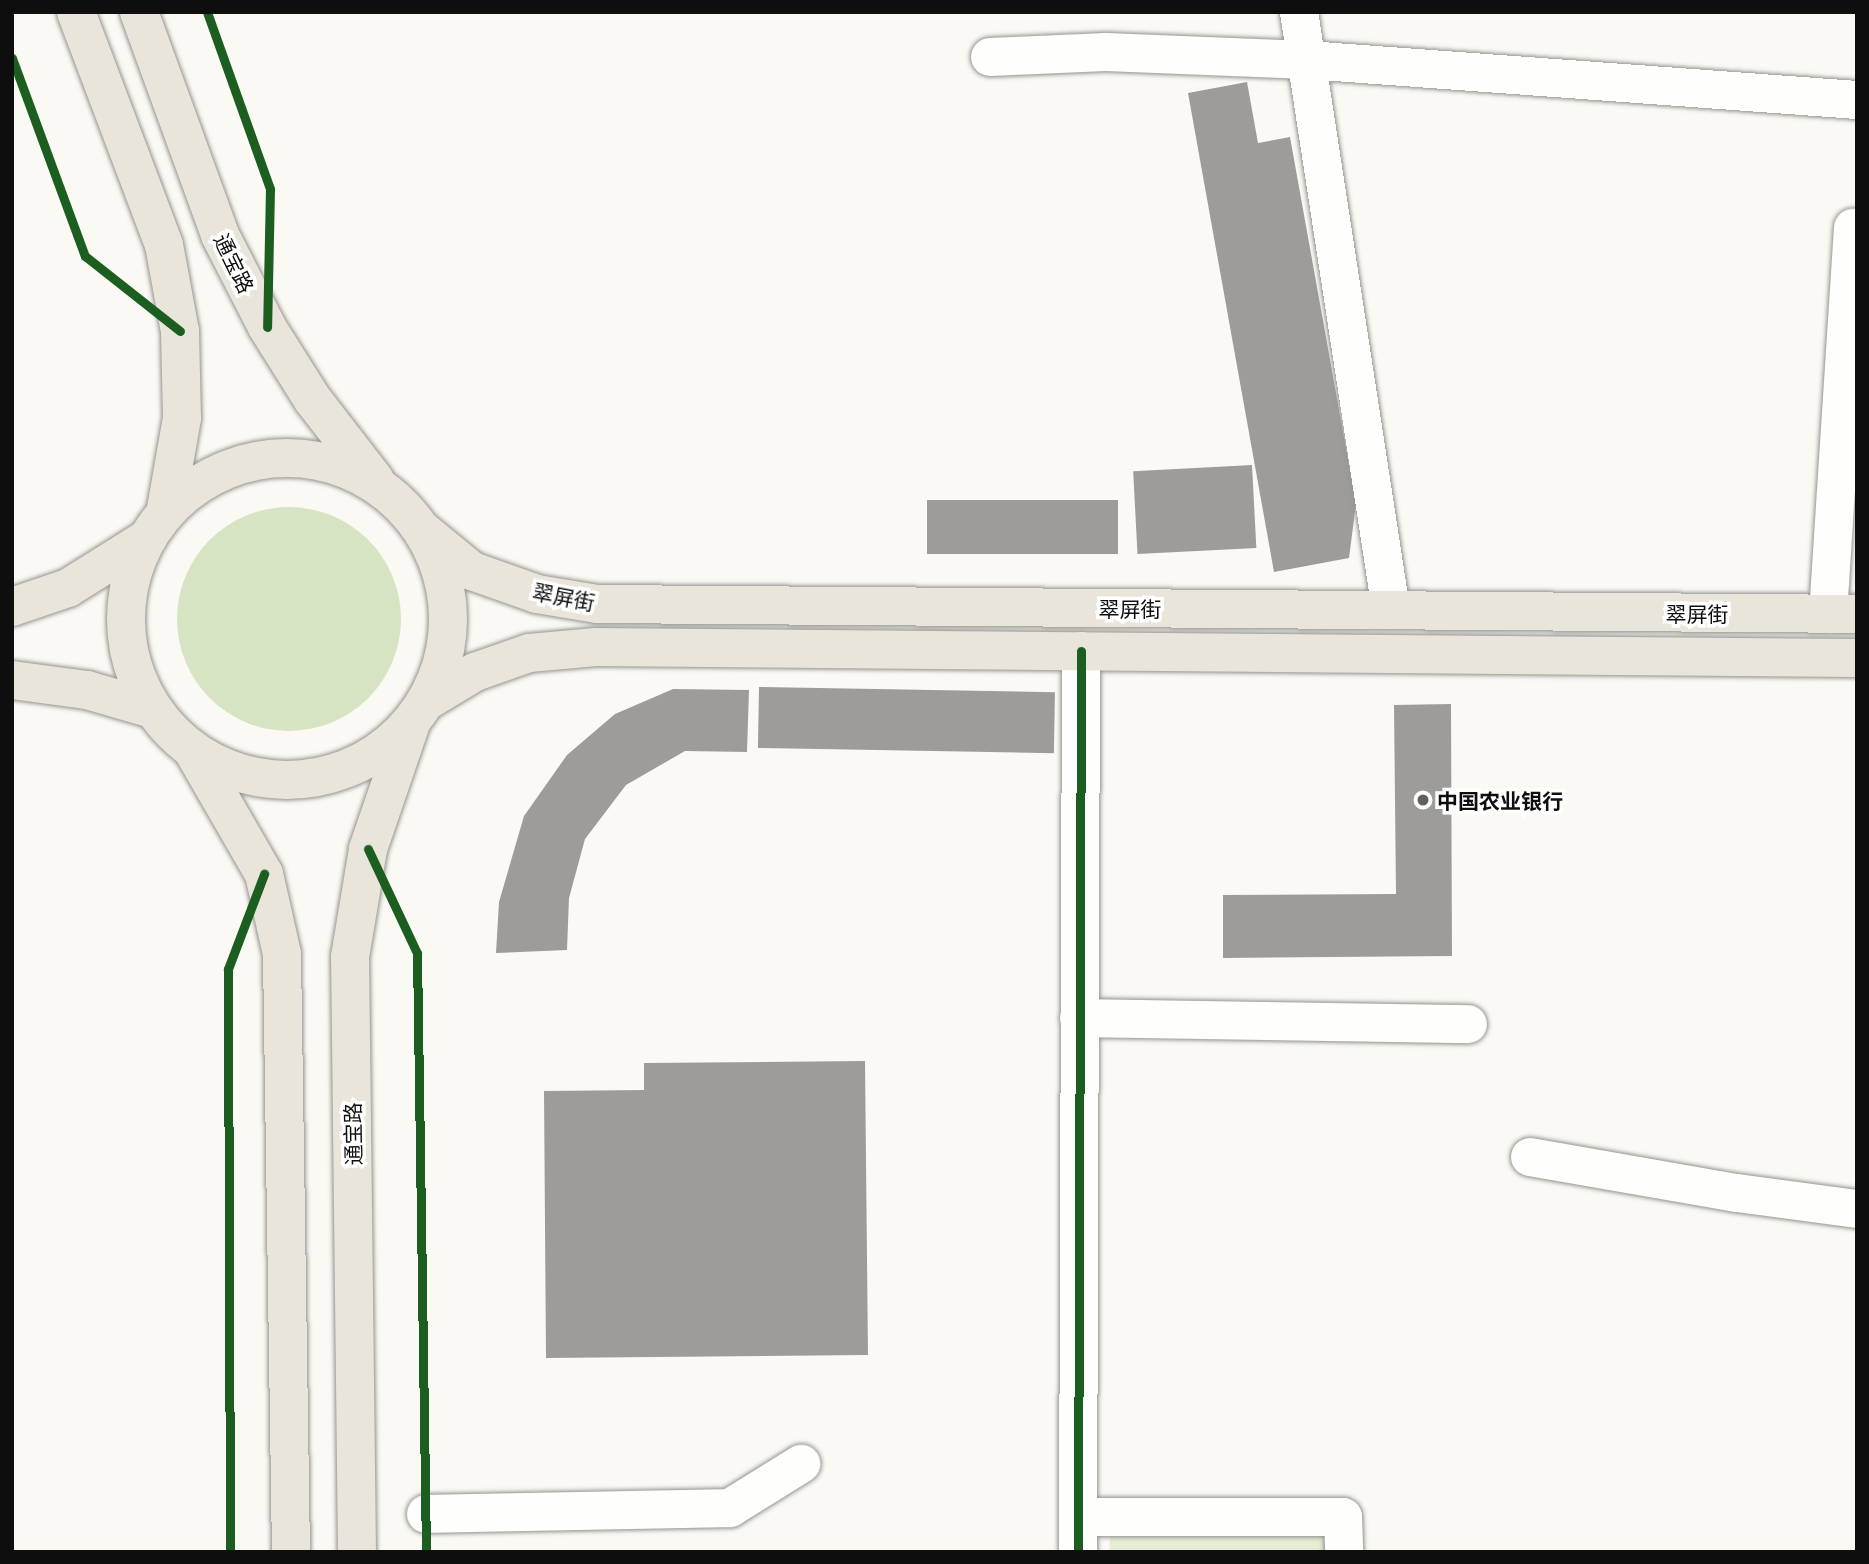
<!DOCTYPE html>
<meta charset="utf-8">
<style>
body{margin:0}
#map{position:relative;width:1869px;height:1564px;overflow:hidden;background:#faf9f3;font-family:Georgia,"Noto Sans SC",serif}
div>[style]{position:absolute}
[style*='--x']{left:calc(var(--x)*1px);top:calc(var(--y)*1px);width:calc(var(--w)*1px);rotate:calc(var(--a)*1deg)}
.green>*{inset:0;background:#e6edd5;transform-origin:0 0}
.forest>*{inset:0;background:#d7e4c4}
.round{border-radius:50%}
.building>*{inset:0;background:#9e9c98;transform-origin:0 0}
.roads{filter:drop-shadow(0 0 2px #949491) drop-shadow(0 0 2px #949491)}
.minor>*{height:38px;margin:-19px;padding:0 19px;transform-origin:19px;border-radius:19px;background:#fefefd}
.major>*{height:38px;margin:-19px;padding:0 19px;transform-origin:19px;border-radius:19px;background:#eae5db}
.major>.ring{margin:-19px;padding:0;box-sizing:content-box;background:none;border:38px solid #eae5db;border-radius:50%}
.cycleway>*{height:9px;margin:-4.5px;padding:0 4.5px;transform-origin:4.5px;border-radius:4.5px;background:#1b5e20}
.dots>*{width:19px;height:19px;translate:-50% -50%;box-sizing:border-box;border:4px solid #fff;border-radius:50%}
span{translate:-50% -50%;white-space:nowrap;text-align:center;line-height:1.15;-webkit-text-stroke:7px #fff;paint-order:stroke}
.street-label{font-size:21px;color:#0e0e0e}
.poi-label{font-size:21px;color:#0e0e0e;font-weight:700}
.left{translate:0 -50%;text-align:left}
.frame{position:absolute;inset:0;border:14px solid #0e0e0e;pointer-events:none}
</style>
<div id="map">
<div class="green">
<div style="left:1110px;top:1526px;width:222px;height:26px;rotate:1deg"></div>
</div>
<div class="forest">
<div class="round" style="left:177px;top:507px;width:224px;height:224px"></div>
</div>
<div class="building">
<div style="clip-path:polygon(1247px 82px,1258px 143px,1290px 137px,1356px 504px,1349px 558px,1274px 572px,1188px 93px)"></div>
<div style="left:1252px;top:465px;width:83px;height:119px;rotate:87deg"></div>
<div style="left:927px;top:500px;width:191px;height:54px"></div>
<div style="left:759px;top:687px;width:296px;height:61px;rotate:1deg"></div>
<div style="clip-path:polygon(673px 689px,749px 690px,747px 752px,685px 751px,626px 785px,585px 839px,569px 898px,567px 950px,496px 953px,499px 902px,524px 816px,567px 755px,615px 714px)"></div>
<div style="clip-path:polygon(1451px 704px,1452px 956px,1223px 958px,1223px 895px,1396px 894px,1394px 705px)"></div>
<div style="clip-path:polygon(865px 1061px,868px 1355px,546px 1358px,544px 1091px,644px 1090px,644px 1063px)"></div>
</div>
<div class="roads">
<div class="minor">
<div style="--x:1299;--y:12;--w:605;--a:81.25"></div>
<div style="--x:990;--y:57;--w:116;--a:-2.5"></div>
<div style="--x:1106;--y:52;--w:201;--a:2.3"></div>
<div style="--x:1307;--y:60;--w:551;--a:4.16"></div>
<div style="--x:1828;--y:614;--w:387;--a:-86.3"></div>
<div style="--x:1079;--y:1018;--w:389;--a:0.9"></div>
<div style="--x:1530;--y:1157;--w:210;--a:9.9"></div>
<div style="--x:1737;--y:1193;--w:121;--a:7.6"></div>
<div style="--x:426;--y:1514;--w:304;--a:-1.1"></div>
<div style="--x:730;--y:1508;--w:84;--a:-31.8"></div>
<div style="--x:1078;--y:1517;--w:265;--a:0"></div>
<div style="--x:1343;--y:1517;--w:35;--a:88"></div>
<div style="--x:1078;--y:1552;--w:901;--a:-89.81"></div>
</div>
<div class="major">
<div style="--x:76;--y:12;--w:249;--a:69.3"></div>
<div style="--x:164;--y:245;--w:87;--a:79.5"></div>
<div style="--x:180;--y:331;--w:87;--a:88.7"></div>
<div style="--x:182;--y:418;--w:97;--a:100"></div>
<div style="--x:139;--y:12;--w:237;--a:70"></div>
<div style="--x:220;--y:235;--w:103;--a:62.9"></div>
<div style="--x:267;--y:327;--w:86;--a:57.8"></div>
<div style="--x:313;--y:400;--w:101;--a:52.2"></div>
<div class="ring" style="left:126px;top:458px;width:284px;height:284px"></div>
<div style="--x:422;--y:530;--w:65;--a:39.4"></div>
<div style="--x:472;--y:571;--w:69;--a:19.5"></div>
<div style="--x:537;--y:594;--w:61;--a:9.5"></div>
<div style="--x:597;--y:604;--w:1260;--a:0.45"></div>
<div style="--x:12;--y:607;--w:59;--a:-18.7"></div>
<div style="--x:68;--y:588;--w:94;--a:-32"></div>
<div style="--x:12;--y:680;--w:76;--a:7.6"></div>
<div style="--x:87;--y:690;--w:68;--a:16.3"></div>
<div style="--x:427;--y:701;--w:56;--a:-31.1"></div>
<div style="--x:475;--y:672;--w:57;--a:-19.4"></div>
<div style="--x:529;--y:653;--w:67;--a:-5.1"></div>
<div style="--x:596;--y:647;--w:1261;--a:0.5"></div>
<div style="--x:193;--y:751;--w:142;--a:60"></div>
<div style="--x:264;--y:874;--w:82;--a:77.3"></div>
<div style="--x:282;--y:954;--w:598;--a:89.14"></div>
<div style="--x:357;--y:1552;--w:595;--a:-90.67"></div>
<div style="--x:350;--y:957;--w:109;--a:-80.5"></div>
<div style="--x:368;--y:849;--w:130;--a:-71.1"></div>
</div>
</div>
<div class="cycleway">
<div style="--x:207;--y:12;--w:188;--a:70.4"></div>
<div style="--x:270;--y:189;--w:138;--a:91.2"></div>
<div style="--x:12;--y:58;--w:211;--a:69.8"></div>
<div style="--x:85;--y:256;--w:121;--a:38.3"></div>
<div style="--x:368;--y:849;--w:115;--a:64.8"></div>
<div style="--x:417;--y:953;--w:599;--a:89.14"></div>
<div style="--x:230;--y:1552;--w:583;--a:-90.2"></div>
<div style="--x:228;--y:969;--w:102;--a:-69.2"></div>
<div style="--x:1078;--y:1552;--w:901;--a:-89.81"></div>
</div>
<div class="dots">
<div style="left:1423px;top:800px;background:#61605e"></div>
</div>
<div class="street-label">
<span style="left:235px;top:263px;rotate:64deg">通宝路</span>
<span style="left:564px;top:596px;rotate:11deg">翠屏街</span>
<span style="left:1130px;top:608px">翠屏街</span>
<span style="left:1697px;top:613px">翠屏街</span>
<span style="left:352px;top:1134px;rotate:-91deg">通宝路</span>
</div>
<div class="poi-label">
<span class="left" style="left:1437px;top:800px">中国农业银行</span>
</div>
<div class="frame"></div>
</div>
